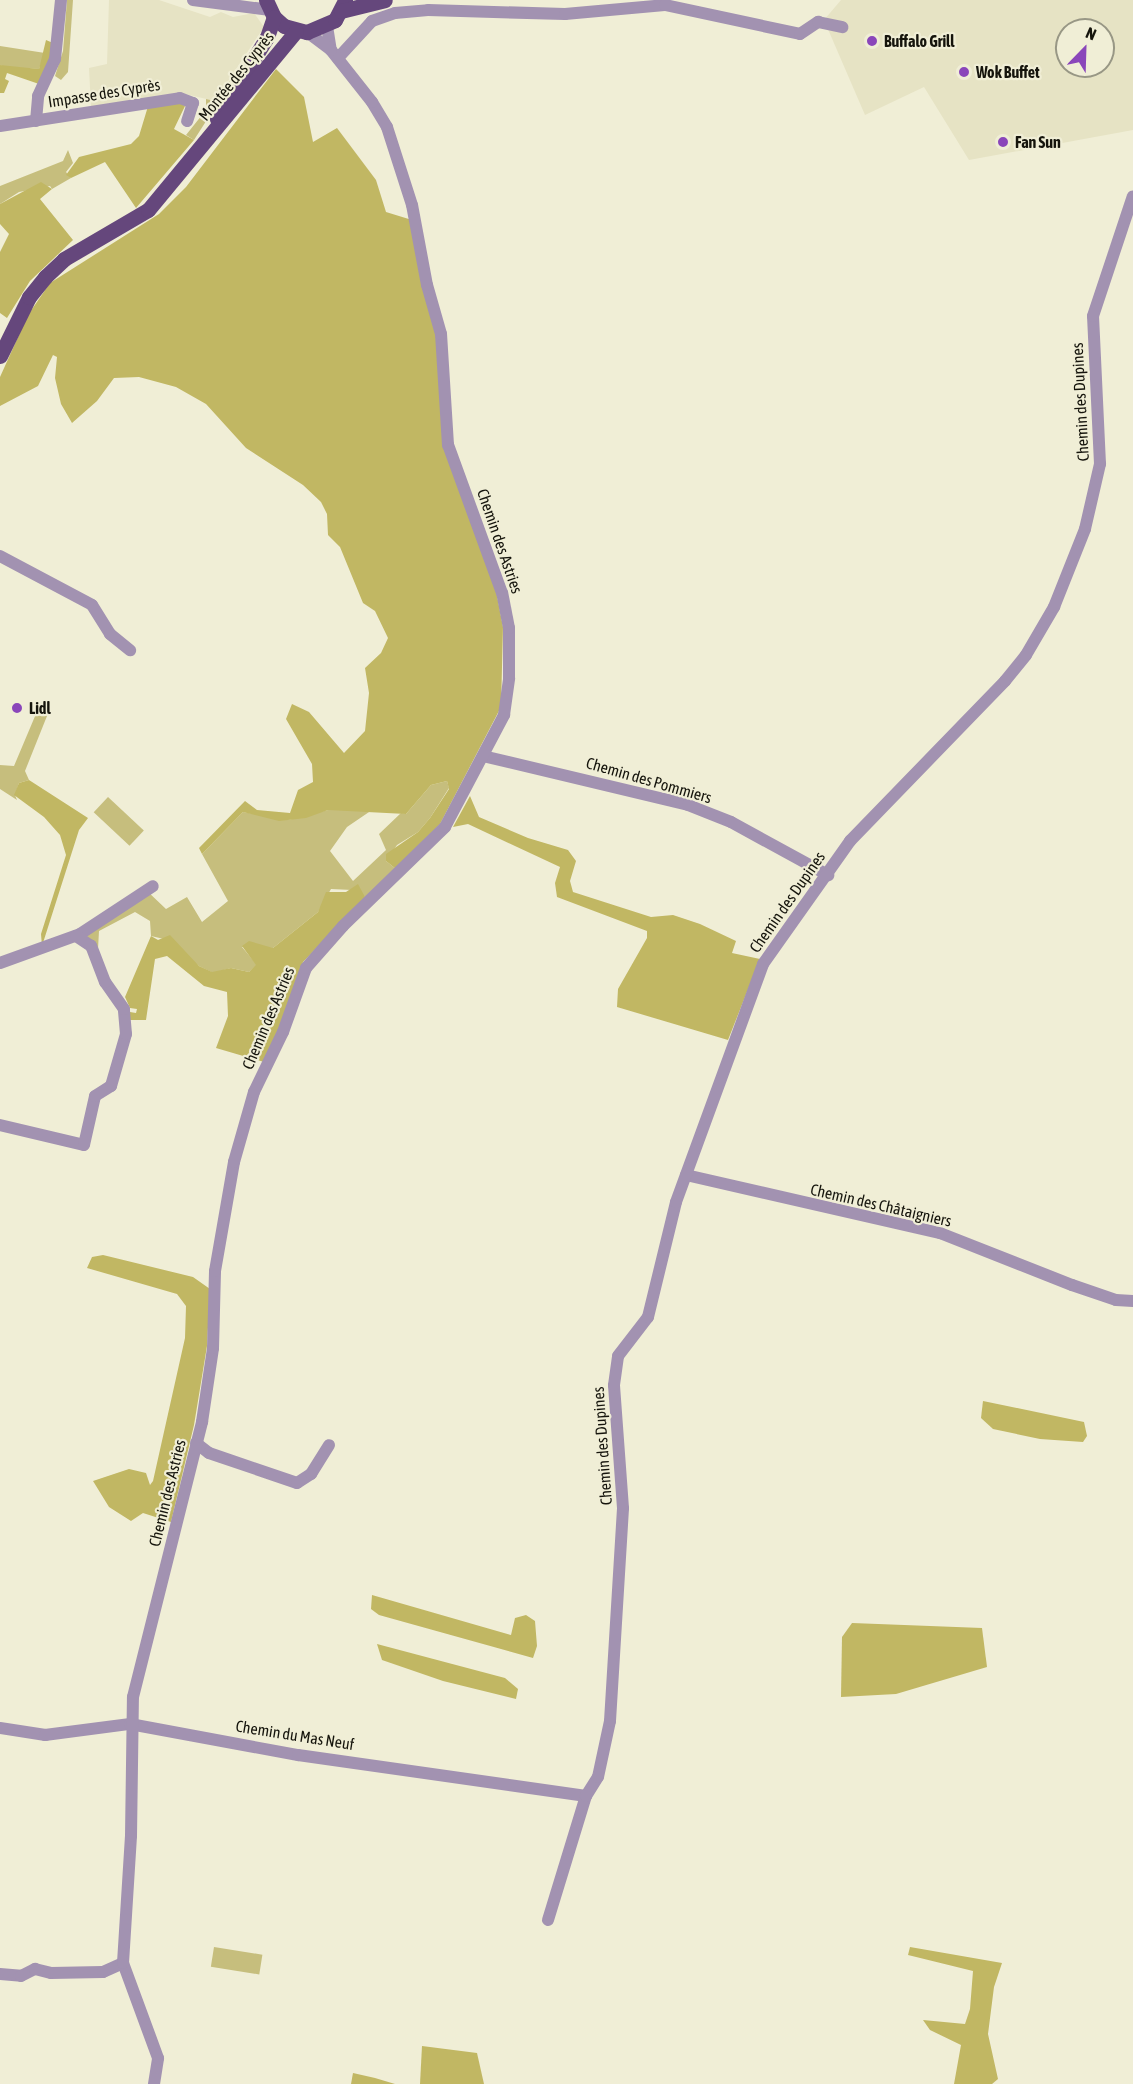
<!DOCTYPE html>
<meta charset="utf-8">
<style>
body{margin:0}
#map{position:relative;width:1133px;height:2084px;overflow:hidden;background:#f0eed6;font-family:"Asap Condensed",sans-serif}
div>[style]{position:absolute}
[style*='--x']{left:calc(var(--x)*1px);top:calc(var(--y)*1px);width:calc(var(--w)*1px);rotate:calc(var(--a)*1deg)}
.built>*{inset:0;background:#e6e3c4}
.green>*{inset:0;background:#c6be7d;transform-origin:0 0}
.forest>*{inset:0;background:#c1b763}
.minor>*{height:12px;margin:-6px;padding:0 6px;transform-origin:6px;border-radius:6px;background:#a292b1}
.major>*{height:15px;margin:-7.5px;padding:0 7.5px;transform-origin:7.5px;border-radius:7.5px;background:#65477c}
.dots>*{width:16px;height:16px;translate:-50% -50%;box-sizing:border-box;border:3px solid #f0eed6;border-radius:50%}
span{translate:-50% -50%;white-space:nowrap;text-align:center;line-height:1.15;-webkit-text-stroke:4.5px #f0eed6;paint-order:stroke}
.poi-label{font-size:16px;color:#15140c;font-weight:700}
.left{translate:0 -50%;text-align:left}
.street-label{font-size:16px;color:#15140c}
.north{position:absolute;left:1055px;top:18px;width:60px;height:60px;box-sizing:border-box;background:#f0eed6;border:2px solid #989785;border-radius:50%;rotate:23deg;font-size:16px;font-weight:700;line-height:24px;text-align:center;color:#15140c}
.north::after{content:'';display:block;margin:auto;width:21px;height:27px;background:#8a46ba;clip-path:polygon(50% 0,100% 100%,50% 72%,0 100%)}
</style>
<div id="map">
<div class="built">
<div style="clip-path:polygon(109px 0,159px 0,210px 17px,221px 12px,233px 17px,254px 13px,264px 27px,215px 101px,185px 94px,91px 107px,89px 68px,107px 64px)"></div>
<div style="clip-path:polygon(evenodd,841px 0,1133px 0,1133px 130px,969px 160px,924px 87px,865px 115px,824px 20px,841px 0,1067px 30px,1103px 30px,1103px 66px,1067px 66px,1067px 30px)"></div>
</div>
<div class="green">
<div style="clip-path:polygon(67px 0,73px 0,68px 72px,61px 80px,55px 76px,63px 51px)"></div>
<div style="clip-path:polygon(0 46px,45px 53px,39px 69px,5px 67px,0 65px)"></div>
<div style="clip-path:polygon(251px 51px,194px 140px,186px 135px,206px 110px,206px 99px,215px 101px)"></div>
<div style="clip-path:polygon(68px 150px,73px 163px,66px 172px,71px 178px,52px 189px,50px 186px,19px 192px,0 204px,0 186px,63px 161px)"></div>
<div style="clip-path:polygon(41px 702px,51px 706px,25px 771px,29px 780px,19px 783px,15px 795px,17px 800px,0 789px,0 765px,14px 766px)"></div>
<div style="clip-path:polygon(447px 781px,449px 788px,430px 818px,418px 832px,397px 845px,386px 861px,396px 869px,365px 897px,352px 890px,331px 889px,318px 912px,273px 948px,242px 947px,257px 965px,249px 972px,231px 968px,213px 973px,199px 966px,164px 939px,151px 936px,150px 921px,135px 912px,99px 931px,98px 949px,85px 936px,146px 890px,166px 909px,187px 897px,202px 922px,228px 901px,202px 854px,243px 812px,288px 820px,328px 810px,372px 810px,347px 827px,330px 851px,353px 881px,386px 850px,379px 834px,401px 813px,406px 814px,431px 785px)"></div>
<div style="left:108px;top:797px;width:49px;height:21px;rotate:43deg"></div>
<div style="left:214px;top:1947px;width:49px;height:20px;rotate:9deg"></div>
</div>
<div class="forest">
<div style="clip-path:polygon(46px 40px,53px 43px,50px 60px,39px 84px,7px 73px,5px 79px,9px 81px,4px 93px,0 93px,0 65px,39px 69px)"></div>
<div style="clip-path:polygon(276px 69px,304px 97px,313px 142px,337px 128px,376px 180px,386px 212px,412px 220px,436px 330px,442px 426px,494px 580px,503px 627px,501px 707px,440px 824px,396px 869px,386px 861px,386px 854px,418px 832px,430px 818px,449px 789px,447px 781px,431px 785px,406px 814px,328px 810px,306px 818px,279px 821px,243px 812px,202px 854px,199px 848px,245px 801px,257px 810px,290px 813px,298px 790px,313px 782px,312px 764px,286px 719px,292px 704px,309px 712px,344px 753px,365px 731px,369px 693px,365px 668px,381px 653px,388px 638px,375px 611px,363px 603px,340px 547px,328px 535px,327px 514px,321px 502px,303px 485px,246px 448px,206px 404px,176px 387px,139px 377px,114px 378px,97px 401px,72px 423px,61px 404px,55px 378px,57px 357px,53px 355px,38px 386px,0 406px,0 377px,28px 315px,50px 283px,159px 214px,186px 187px)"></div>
<div style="clip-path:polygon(175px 100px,185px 106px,174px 129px,194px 140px,136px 208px,105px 162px,71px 178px,66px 175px,79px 157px,131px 144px,139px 136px,149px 103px)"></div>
<div style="clip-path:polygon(41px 182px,52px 189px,40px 199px,73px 240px,30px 281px,7px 318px,0 313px,0 252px,9px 234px,0 224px,0 204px)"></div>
<div style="clip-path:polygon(29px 780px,88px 818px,79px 830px,42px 946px,41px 934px,66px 855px,60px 835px,44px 817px,14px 795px,19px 783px)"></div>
<div style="clip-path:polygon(470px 796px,479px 817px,528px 838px,568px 850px,576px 861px,570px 881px,573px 892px,651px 917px,673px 915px,700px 924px,736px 941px,732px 953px,760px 959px,728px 1040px,617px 1007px,618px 989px,647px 938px,647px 931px,557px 897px,555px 883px,560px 867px,468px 824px,453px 827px)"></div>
<div style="clip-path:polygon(358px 884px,365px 897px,303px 962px,281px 1028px,264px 1062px,216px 1048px,228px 1016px,227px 992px,204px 986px,167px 956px,155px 959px,146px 1020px,129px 1020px,130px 1012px,136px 1013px,137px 1009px,130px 1008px,125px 997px,151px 936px,158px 940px,170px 935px,199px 966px,212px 972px,231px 968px,249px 972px,256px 965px,242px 946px,249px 941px,273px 948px,318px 912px,326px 892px,346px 892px)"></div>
<div style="clip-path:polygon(103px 1255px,193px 1277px,210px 1289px,207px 1346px,194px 1425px,171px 1522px,143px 1513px,131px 1521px,109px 1507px,93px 1481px,129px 1469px,146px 1473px,150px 1485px,153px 1481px,185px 1338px,186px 1306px,177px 1294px,87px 1268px,92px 1257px)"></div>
<div style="clip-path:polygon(983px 1401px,1084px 1422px,1087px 1436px,1083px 1442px,1040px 1439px,993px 1429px,981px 1418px)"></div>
<div style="clip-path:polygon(372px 1595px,511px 1635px,515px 1618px,526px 1615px,535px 1621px,537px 1646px,533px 1658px,379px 1615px,371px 1609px)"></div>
<div style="clip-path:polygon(852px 1623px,982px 1628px,987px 1667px,896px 1694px,841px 1697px,842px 1637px)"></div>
<div style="clip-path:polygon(377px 1644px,505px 1678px,518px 1689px,516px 1699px,443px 1681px,382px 1660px)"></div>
<div style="clip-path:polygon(910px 1947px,1002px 1963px,994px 1987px,988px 2034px,998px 2079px,992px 2084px,954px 2084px,961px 2045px,930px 2030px,923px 2020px,965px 2024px,970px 2009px,973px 1971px,908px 1955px)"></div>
<div style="clip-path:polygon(422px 2046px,477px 2053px,484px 2084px,420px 2084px)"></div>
<div style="clip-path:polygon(353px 2073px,375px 2078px,395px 2084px,351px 2084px)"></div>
</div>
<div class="minor">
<div style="--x:193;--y:0;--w:78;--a:7.4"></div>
<div style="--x:327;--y:26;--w:24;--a:81"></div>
<div style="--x:338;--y:58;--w:50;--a:-47.4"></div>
<div style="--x:372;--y:21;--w:24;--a:-19"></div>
<div style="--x:395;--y:13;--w:33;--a:-5"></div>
<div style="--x:428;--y:10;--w:137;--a:1.7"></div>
<div style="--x:565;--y:14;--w:100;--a:-5.1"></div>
<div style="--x:665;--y:5;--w:138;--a:12.1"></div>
<div style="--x:800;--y:34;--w:22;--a:-34"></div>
<div style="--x:818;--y:22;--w:25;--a:12"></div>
<div style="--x:36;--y:121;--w:25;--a:-85"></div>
<div style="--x:38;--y:96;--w:41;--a:-65.3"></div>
<div style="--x:55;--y:59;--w:59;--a:-84.2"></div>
<div style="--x:0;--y:126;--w:182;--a:-8.8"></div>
<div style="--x:180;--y:98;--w:14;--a:21"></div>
<div style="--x:193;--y:103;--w:19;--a:108"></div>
<div style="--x:0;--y:556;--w:104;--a:28"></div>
<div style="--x:92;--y:605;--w:34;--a:58"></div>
<div style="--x:110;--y:634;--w:26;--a:39"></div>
<div style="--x:483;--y:756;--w:211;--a:13.4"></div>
<div style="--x:688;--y:805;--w:46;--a:21.6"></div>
<div style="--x:731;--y:822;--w:111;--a:28.7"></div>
<div style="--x:0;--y:963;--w:85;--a:-19.9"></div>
<div style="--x:80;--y:934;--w:87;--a:-33.3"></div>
<div style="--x:0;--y:1125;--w:86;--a:13.4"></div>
<div style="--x:84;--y:1145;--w:50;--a:-77.3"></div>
<div style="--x:95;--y:1096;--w:19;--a:-32"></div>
<div style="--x:111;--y:1086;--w:54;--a:-73.9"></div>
<div style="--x:126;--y:1034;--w:25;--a:-95"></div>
<div style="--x:124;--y:1009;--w:33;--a:-125"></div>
<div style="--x:105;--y:982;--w:39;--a:-111"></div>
<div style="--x:91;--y:946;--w:18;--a:-146"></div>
<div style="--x:686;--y:1175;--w:261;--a:12.9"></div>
<div style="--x:940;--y:1233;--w:142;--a:21.5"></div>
<div style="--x:1072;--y:1285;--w:46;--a:18.8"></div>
<div style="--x:1116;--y:1300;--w:17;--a:3"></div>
<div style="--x:196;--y:1443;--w:16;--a:38"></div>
<div style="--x:209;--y:1453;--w:93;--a:18.8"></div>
<div style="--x:297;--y:1483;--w:17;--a:-33"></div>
<div style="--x:311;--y:1474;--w:34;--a:-58"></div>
<div style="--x:0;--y:1728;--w:46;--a:8.8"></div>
<div style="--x:45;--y:1735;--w:86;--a:-7.4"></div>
<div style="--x:130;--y:1724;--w:171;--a:10.5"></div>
<div style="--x:298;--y:1755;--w:291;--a:8.1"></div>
<div style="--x:548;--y:1920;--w:130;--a:-73"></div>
<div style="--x:586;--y:1796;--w:22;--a:-58"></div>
<div style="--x:598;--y:1777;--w:57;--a:-77.9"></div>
<div style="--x:610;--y:1721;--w:213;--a:-86.5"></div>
<div style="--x:623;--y:1508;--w:123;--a:-94.2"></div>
<div style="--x:614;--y:1385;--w:29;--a:-82"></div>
<div style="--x:618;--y:1356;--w:49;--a:-52.4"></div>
<div style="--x:648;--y:1317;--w:118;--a:-76.3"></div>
<div style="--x:676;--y:1202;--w:253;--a:-69.9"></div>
<div style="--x:763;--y:964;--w:151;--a:-54.7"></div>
<div style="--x:850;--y:841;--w:223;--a:-45.9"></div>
<div style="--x:1005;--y:681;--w:33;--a:-51"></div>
<div style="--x:1026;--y:655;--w:56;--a:-59.7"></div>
<div style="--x:1054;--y:607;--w:84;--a:-68.3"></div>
<div style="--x:1085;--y:529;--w:67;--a:-77"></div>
<div style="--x:1100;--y:464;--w:148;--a:-92.7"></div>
<div style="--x:1093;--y:316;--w:126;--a:-71.6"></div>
<div style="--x:0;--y:1974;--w:21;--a:5"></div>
<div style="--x:21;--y:1976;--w:16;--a:-27"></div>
<div style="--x:35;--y:1969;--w:16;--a:14"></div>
<div style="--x:51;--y:1973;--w:52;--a:-1.1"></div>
<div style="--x:103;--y:1972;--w:22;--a:-24"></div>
<div style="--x:154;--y:2084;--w:26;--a:-81"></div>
<div style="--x:158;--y:2058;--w:101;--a:-110.2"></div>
<div style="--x:123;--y:1963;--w:127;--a:-86.4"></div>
<div style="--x:131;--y:1836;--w:139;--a:-89.2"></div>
<div style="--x:133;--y:1697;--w:284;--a:-75.9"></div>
<div style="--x:202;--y:1422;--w:75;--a:-81.5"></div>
<div style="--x:213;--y:1348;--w:77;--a:-88.5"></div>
<div style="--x:215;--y:1271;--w:111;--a:-80.1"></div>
<div style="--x:234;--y:1162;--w:73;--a:-74.1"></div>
<div style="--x:254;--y:1092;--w:67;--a:-64.2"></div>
<div style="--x:283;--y:1032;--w:68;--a:-70.2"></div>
<div style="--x:306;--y:968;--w:56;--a:-48.6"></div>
<div style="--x:343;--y:926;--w:142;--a:-44.1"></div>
<div style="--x:445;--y:827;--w:127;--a:-62.2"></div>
<div style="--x:504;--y:715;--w:37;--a:-82"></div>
<div style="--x:509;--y:678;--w:50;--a:-90"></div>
<div style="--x:509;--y:628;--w:36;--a:-101"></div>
<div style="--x:502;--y:593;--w:158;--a:-110"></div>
<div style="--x:448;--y:445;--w:111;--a:-93.6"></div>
<div style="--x:441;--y:334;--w:51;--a:-105.9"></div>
<div style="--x:427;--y:285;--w:81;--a:-100.6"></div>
<div style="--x:412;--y:205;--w:82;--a:-107.8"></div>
<div style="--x:387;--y:127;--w:29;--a:-121"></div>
<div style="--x:372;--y:102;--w:66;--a:-128.3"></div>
<div style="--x:331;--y:50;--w:30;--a:-143"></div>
</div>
<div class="major">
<div style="--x:266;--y:0;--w:19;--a:65"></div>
<div style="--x:274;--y:17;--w:13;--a:42"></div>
<div style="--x:284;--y:26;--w:24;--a:15"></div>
<div style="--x:307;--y:32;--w:30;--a:-23"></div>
<div style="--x:335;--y:20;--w:22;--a:-63"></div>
<div style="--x:341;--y:11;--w:45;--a:-14"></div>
<div style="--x:217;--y:119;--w:96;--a:-58.6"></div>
<div style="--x:267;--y:37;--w:21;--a:-71"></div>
<div style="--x:0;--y:356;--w:66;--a:-63.8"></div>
<div style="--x:29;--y:297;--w:26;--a:-51"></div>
<div style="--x:45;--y:277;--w:26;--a:-43"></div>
<div style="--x:64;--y:259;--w:97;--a:-30.3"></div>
<div style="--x:148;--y:210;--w:232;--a:-50.4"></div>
</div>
<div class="dots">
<div style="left:872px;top:41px;background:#8a46ba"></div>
<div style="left:964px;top:72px;background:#8a46ba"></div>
<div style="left:1003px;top:142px;background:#8a46ba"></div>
<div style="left:17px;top:708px;background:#8a46ba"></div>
</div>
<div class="poi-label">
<span class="left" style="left:884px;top:41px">Buffalo Grill</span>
<span class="left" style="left:976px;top:72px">Wok Buffet</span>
<span class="left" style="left:1015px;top:142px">Fan Sun</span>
<span class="left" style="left:29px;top:708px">Lidl</span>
</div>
<div class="street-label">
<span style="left:236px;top:76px;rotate:-51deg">Montée des Cyprès</span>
<span style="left:104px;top:93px;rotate:-9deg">Impasse des Cyprès</span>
<span style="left:1080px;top:402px;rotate:-93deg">Chemin des Dupines</span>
<span style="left:500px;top:541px;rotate:71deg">Chemin des Astries</span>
<span style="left:649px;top:780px;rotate:16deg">Chemin des Pommiers</span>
<span style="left:787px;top:902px;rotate:-55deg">Chemin des Dupines</span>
<span style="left:268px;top:1018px;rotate:-67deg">Chemin des Astries</span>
<span style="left:881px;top:1205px;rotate:13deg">Chemin des Châtaigniers</span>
<span style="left:602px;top:1446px;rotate:-94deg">Chemin des Dupines</span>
<span style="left:167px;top:1493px;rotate:-76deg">Chemin des Astries</span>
<span style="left:295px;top:1735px;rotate:9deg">Chemin du Mas Neuf</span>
</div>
<div class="north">N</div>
</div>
